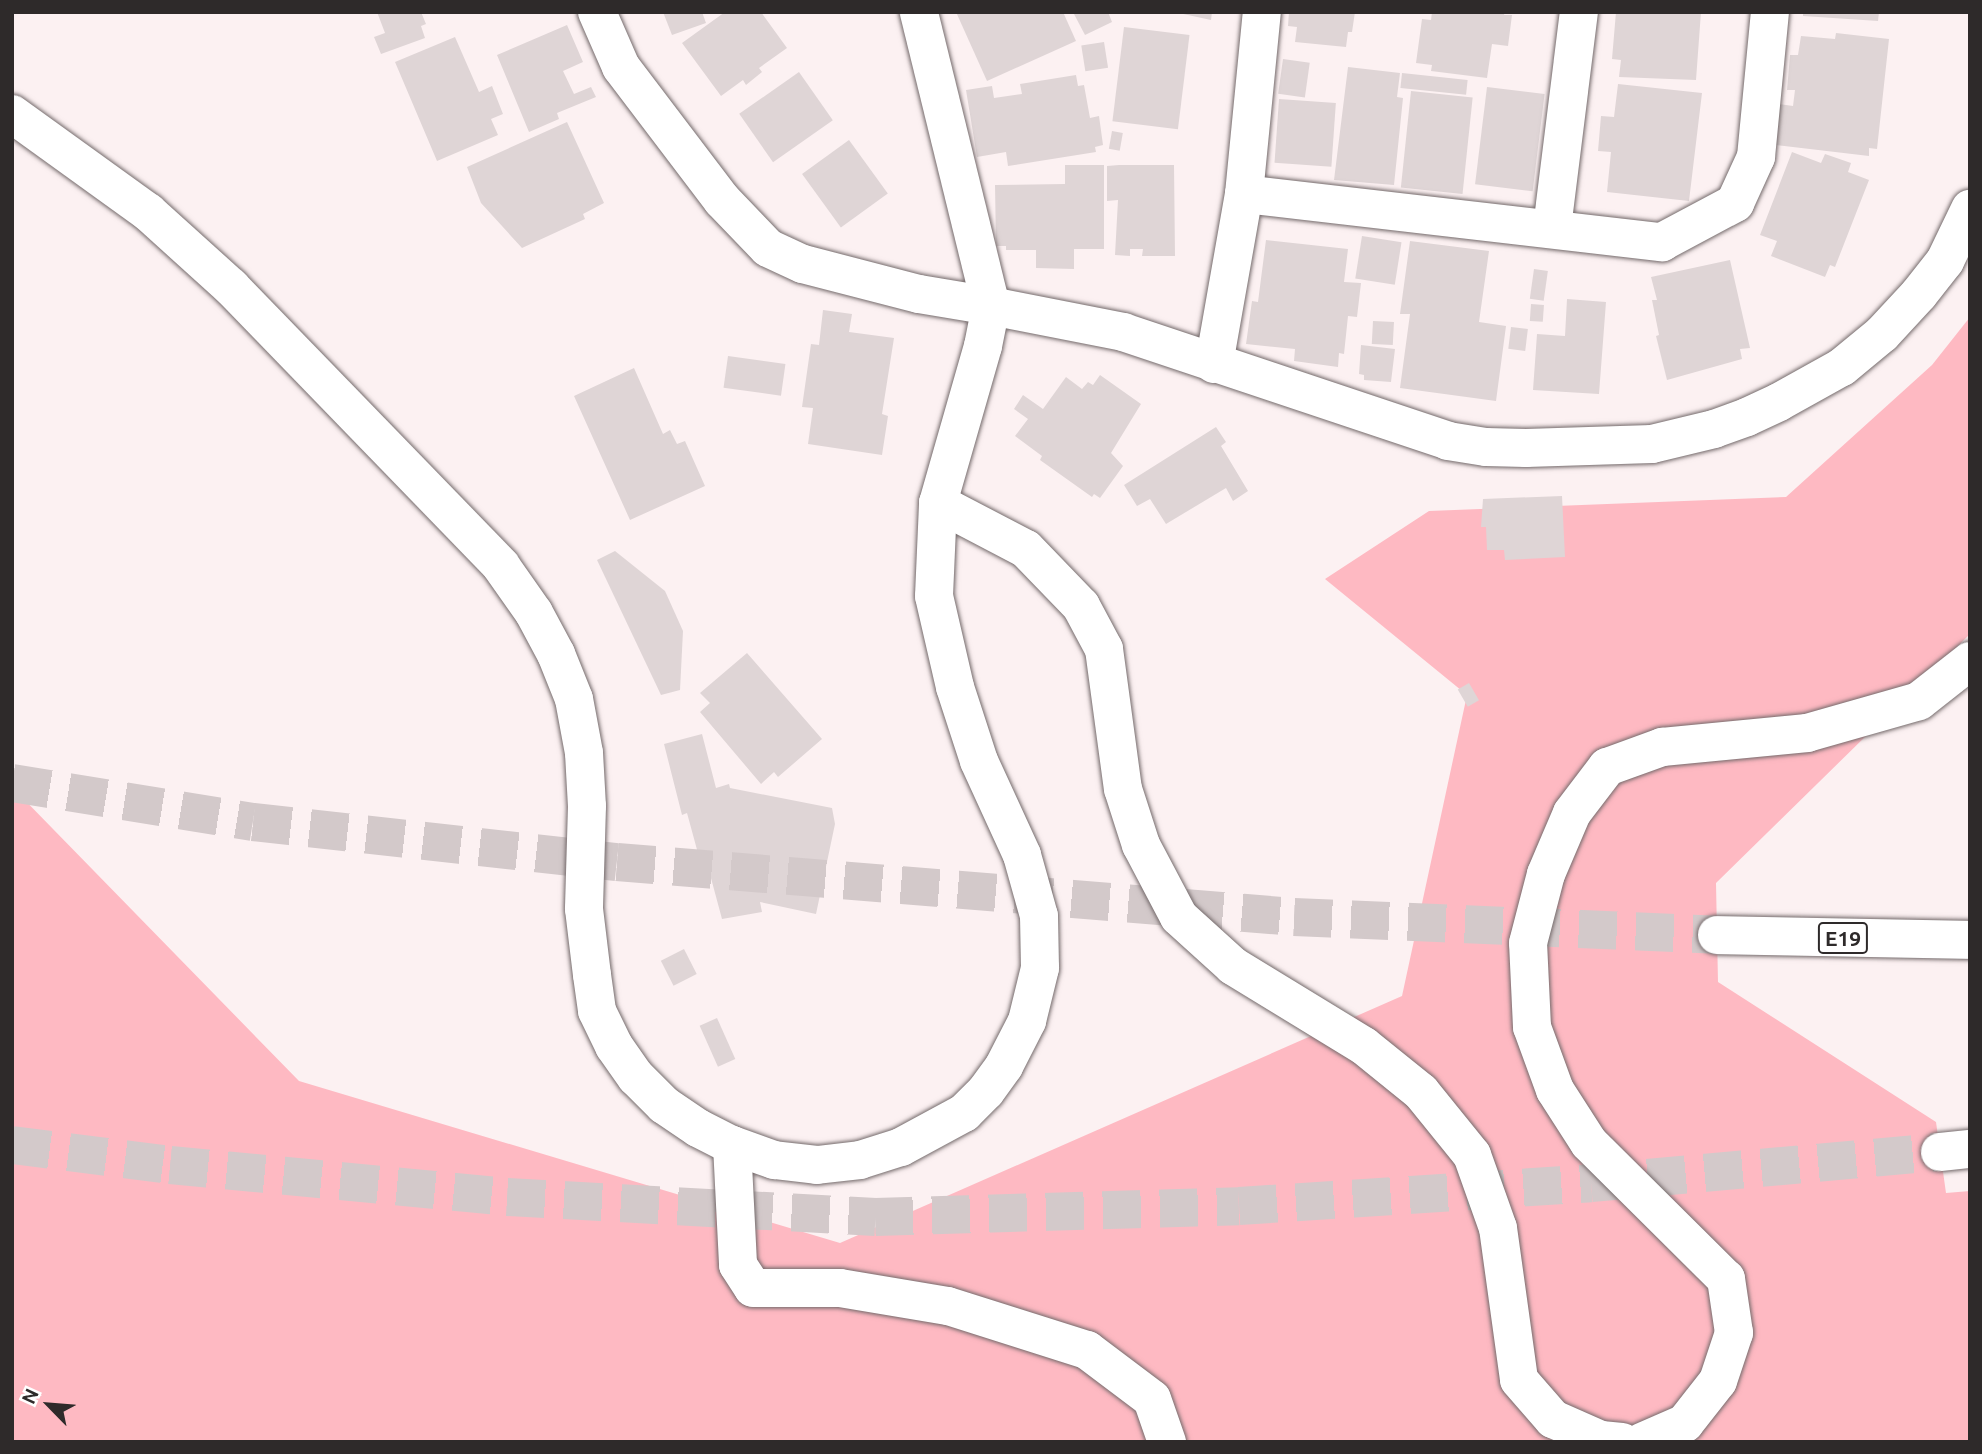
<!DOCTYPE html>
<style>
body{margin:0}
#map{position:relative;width:1982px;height:1454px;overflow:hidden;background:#fcf1f2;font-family:Ubuntu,sans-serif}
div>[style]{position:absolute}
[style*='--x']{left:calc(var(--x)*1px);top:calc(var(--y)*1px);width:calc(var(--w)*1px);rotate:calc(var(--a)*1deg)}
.green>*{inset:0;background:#feb9c2}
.building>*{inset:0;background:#dfd5d6;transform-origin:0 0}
.motorway-tunnel>*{height:38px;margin-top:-19px;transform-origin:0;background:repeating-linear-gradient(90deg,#d3c9ca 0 38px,transparent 0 57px)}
.roads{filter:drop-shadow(0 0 2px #746a6b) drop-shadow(0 0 2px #746a6b)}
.minor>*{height:38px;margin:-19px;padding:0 19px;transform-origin:19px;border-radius:19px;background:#fff}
.tertiary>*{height:38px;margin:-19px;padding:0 19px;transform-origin:19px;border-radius:19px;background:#fff}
.motorway>*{height:38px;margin:-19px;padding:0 19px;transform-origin:19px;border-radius:19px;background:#fff}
span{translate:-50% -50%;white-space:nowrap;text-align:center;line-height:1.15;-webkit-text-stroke:7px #fff;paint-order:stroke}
.shield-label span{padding:2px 5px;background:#fff;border:2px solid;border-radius:5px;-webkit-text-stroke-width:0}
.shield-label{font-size:21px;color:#2e2a2a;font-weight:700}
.frame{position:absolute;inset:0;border:14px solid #2e2a2a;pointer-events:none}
.north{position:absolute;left:14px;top:1370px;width:70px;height:70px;-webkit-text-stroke:5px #fff;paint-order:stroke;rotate:295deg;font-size:19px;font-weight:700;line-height:28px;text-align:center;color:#2e2a2a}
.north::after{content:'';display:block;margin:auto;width:24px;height:32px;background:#2e2a2a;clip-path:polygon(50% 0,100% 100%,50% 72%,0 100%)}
</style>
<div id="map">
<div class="green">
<div style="clip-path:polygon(1970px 317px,1970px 634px,1716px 883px,1718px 982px,1936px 1122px,1946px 1193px,1970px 1191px,1970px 1442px,12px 1442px,12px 787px,299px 1081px,840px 1243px,1402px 996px,1467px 695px,1325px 579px,1429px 511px,1786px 497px,1932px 365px)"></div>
</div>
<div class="building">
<div style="clip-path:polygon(377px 12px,421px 12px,426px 24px,421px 26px,425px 38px,381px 54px,374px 37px,385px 33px)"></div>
<div style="clip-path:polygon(663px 12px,702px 12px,706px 23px,672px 35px)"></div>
<div style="clip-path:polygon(725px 12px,761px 12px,787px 48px,759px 68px,762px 72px,746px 85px,743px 80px,721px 96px,682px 43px)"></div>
<div style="clip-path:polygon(956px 12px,1063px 12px,1076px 41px,987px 81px)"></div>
<div style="clip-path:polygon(1078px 12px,1108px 12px,1112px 22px,1085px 35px,1074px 14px)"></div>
<div style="clip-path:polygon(1174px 12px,1212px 12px,1211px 20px)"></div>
<div style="clip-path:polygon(1289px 12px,1355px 12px,1352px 32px,1348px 32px,1346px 47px,1295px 42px,1297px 27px,1288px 26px)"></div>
<div style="clip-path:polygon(1432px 12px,1505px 12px,1504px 15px,1512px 15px,1508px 46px,1492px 44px,1487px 78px,1431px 71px,1432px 65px,1416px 63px,1422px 19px,1431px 20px)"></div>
<div style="clip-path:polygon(1616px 12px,1701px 12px,1696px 80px,1619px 77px,1621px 60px,1612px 59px)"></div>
<div style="clip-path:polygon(1803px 12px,1879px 12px,1878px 21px,1803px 16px)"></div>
<div style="clip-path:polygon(567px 25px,583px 62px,563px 71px,574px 94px,591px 87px,596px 97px,557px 113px,559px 119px,529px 132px,497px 55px)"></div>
<div style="left:1124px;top:27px;width:66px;height:95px;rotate:7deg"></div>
<div style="clip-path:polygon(1836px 33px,1889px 39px,1877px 149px,1869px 148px,1869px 156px,1775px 145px,1779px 104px,1793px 106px,1795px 90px,1787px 90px,1790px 55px,1798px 55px,1801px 36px,1835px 39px)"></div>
<div style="clip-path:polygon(455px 37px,479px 92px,492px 86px,503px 114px,491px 119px,498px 135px,437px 161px,395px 62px)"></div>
<div style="left:1104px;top:42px;width:26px;height:23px;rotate:81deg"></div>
<div style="left:1283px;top:59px;width:27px;height:35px;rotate:8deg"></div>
<div style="clip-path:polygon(1348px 67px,1400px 73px,1397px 97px,1403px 98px,1394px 185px,1334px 180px)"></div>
<div style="left:799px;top:72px;width:59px;height:73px;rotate:55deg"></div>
<div style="left:1402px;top:73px;width:66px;height:15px;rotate:6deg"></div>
<div style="clip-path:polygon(1076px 75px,1078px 86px,1084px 85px,1090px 118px,1099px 116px,1103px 145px,1095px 147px,1096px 152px,1008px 166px,1006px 152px,977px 157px,966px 90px,992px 86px,994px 98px,1022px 94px,1020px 84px)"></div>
<div style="clip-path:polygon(1618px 84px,1702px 93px,1689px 201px,1607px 192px,1611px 152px,1598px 151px,1601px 116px,1614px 117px)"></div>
<div style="left:1487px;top:87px;width:58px;height:98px;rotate:7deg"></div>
<div style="left:1411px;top:91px;width:62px;height:97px;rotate:6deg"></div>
<div style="left:1279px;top:99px;width:57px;height:64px;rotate:4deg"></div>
<div style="clip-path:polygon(567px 122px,604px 203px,583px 214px,585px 219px,522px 248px,481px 203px,467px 167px)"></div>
<div style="left:1112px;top:131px;width:11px;height:18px;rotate:10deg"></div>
<div style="left:849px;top:140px;width:66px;height:58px;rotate:54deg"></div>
<div style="clip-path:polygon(1792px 152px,1821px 163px,1825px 154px,1851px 163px,1848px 172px,1869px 180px,1835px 267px,1830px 265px,1825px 277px,1771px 256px,1777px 241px,1760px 235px)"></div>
<div style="clip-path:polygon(1065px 165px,1104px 165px,1104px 249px,1074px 249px,1074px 269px,1036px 268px,1036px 250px,1006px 250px,1006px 246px,996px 246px,995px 185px,1065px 184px)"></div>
<div style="clip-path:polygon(1119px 165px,1174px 165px,1175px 256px,1142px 256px,1143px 249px,1130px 249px,1130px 256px,1115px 255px,1118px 200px,1107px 201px,1107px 166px)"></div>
<div style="left:1362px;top:236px;width:40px;height:43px;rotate:9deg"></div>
<div style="clip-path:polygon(1266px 240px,1348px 249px,1344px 282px,1361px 283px,1357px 317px,1348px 316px,1344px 354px,1339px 353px,1338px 367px,1294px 361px,1295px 349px,1246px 344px,1252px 301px,1258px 302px)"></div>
<div style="clip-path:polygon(1410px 241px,1489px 251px,1479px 322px,1506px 326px,1496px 401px,1400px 388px,1410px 314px,1400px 314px)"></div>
<div style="clip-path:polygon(1730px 260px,1750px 348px,1740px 349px,1742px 359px,1667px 380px,1656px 336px,1659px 335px,1652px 300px,1657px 300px,1651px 277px)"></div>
<div style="left:1534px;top:269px;width:14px;height:30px;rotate:8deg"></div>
<div style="clip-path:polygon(1567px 299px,1606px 302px,1599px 394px,1533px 390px,1537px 334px,1565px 336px)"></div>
<div style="left:1531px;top:304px;width:13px;height:17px;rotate:4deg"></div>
<div style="clip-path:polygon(823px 310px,852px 314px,849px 332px,894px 338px,882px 414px,888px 416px,882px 455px,808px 444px,813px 408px,802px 407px,811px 344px,819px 345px)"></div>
<div style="left:1373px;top:321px;width:21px;height:23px;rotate:3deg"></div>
<div style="left:1511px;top:327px;width:17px;height:22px;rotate:7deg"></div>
<div style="clip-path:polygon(1361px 345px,1395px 349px,1391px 382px,1364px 380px,1364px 375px,1359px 374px)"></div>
<div style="left:728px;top:356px;width:58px;height:32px;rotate:8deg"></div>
<div style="clip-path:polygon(634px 368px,663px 434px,670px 430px,677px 444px,685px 441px,705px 486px,630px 520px,574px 396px)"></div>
<div style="clip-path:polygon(1100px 375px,1141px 404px,1111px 453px,1123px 466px,1100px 498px,1094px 494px,1092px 497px,1040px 460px,1042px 456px,1015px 436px,1028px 419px,1014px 409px,1023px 395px,1043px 409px,1066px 377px,1082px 389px,1088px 382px,1093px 385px)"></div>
<div style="clip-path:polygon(1216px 427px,1226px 442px,1221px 446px,1248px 491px,1233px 501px,1226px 488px,1166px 524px,1150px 499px,1137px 506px,1124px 485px)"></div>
<div style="clip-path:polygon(1562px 496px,1565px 557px,1505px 560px,1504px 550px,1487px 550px,1486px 527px,1481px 527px,1483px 499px)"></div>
<div style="clip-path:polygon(615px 551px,665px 591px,683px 631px,680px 690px,661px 695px,597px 560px)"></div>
<div style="clip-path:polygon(747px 653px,822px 739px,778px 777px,774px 772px,761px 784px,700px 712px,710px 703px,700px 693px)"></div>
<div style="left:1469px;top:683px;width:20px;height:13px;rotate:60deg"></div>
<div style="clip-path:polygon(702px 734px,716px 788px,729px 784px,730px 788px,832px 808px,835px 824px,816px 914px,760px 902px,762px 912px,722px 919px,708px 867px,702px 868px,687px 813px,682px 815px,664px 744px)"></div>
<div style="left:684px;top:949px;width:28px;height:26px;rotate:63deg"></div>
<div style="left:717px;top:1018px;width:45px;height:19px;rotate:66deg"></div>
</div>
<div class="motorway-tunnel">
<div style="--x:12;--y:783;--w:244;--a:9.2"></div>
<div style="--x:253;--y:822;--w:366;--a:6.3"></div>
<div style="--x:617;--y:862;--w:679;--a:4.64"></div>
<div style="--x:1294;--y:917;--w:423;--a:2.4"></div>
<div style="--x:12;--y:1145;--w:159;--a:7.2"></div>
<div style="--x:170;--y:1165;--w:339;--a:5.4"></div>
<div style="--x:507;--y:1197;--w:369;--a:3.1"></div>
<div style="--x:875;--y:1217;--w:364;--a:-1.7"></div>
<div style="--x:1239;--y:1206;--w:353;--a:-3.7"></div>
<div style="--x:1591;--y:1183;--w:350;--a:-5.1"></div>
</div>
<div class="roads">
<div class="minor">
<div style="--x:597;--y:12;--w:60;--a:66.4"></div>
<div style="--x:621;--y:67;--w:167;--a:52.8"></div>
<div style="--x:722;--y:200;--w:66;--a:46.2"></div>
<div style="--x:768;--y:248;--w:38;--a:25"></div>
<div style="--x:803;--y:264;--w:120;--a:14.5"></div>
<div style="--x:919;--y:294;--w:73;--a:9.5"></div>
<div style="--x:991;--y:306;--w:303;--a:-103.8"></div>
<div style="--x:1244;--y:194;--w:421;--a:6.6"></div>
<div style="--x:1662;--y:242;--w:83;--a:-28.1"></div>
<div style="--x:1735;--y:203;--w:51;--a:-65.5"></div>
<div style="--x:1756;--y:157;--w:146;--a:-84.5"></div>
<div style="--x:1552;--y:228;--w:218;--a:-82.9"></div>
<div style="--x:1214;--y:364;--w:173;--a:-80"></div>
<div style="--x:1244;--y:194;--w:183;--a:-84.4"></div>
<div style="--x:938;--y:503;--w:99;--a:27.6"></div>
<div style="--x:1026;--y:549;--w:79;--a:46"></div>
<div style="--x:1081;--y:606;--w:49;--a:61.9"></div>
<div style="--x:1104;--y:649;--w:141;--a:82.3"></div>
<div style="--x:1123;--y:789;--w:59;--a:72.2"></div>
<div style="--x:1141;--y:845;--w:81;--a:62.2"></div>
<div style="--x:1179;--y:917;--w:73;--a:42.2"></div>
<div style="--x:1233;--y:966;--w:153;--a:31.4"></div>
<div style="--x:1364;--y:1046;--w:73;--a:38.9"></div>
<div style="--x:1421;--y:1092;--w:81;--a:51"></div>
<div style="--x:1472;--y:1155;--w:77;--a:70.4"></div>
<div style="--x:1498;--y:1228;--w:153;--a:82.1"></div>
<div style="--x:1519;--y:1380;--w:52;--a:48.9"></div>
<div style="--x:1553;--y:1419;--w:52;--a:23.6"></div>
<div style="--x:1601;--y:1440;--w:21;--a:5"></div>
<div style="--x:732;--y:1145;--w:120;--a:87.1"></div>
<div style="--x:738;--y:1265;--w:27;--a:57"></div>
<div style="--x:753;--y:1288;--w:87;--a:0"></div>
<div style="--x:840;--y:1288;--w:109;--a:9.5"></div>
<div style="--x:948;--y:1306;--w:146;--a:17.6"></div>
<div style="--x:1087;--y:1350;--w:81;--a:37"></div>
<div style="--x:1152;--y:1399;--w:46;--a:70.8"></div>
<div style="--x:1642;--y:1442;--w:47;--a:-23.8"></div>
<div style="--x:1685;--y:1423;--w:53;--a:-51.8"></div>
<div style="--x:1718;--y:1381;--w:51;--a:-71.6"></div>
<div style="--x:1734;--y:1333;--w:55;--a:-98.4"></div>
<div style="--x:1726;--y:1279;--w:193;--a:-135.2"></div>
<div style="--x:1589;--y:1143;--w:63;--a:-122.7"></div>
<div style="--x:1555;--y:1090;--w:67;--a:-110.1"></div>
<div style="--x:1532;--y:1027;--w:84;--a:-92.7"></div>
<div style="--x:1528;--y:943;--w:71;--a:-75.4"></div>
<div style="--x:1546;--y:874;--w:66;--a:-66.9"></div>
<div style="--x:1572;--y:813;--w:58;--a:-52.7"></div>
<div style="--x:1607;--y:767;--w:59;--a:-20"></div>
<div style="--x:1662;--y:747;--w:146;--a:-5.5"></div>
<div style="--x:1807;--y:733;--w:116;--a:-15.9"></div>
<div style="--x:1919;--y:701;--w:65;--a:-38.1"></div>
</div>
<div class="tertiary">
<div style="--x:12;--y:114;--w:168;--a:35.8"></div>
<div style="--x:148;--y:212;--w:112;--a:42.1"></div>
<div style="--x:231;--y:287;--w:388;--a:45.9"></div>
<div style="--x:501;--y:566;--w:57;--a:54.9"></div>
<div style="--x:534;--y:613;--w:47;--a:61.8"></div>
<div style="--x:556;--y:654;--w:48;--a:68.2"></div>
<div style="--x:574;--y:699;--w:55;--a:79.5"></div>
<div style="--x:584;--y:753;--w:53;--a:86.8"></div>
<div style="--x:587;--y:806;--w:103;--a:91.7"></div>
<div style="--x:584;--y:909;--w:66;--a:83.1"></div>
<div style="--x:592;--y:975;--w:36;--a:82"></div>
<div style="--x:597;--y:1011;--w:39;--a:64"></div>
<div style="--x:614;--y:1046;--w:38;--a:55"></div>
<div style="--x:636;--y:1077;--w:40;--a:45"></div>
<div style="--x:664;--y:1105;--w:41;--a:34.1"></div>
<div style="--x:698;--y:1128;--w:38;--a:27"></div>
<div style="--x:732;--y:1145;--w:45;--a:19.7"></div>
<div style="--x:774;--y:1160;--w:43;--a:6.6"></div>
<div style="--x:817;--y:1165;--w:43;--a:-6.6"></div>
<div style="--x:860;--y:1160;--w:43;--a:-17.6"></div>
<div style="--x:901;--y:1147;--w:72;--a:-28.4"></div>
<div style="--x:964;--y:1113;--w:31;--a:-45"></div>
<div style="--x:986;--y:1091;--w:31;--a:-54"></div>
<div style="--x:1004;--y:1066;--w:51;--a:-62.9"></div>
<div style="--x:1027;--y:1021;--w:55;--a:-76.2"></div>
<div style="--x:1040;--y:968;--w:52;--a:-91.1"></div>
<div style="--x:1039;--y:916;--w:63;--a:-105.6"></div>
<div style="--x:1022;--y:855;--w:103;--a:-114.6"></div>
<div style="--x:979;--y:761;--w:78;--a:-108"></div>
<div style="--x:955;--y:687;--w:93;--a:-103"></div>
<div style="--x:934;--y:596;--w:93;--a:-87.5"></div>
<div style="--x:938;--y:503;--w:163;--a:-74"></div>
<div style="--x:983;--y:346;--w:41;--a:-78.7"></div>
<div style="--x:991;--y:306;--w:135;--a:11.1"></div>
<div style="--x:1123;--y:332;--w:343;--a:18.5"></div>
<div style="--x:1448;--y:441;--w:38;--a:9"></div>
<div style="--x:1486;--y:447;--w:40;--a:1.4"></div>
<div style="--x:1526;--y:448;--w:126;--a:-1.8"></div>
<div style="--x:1652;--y:444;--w:64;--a:-13.6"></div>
<div style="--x:1714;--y:429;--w:35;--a:-20"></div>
<div style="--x:1747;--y:417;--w:35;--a:-25"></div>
<div style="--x:1779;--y:402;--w:72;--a:-29.1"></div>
<div style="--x:1842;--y:367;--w:52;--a:-39.5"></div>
<div style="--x:1882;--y:334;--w:54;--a:-47.2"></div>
<div style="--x:1919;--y:294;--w:42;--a:-51.8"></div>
<div style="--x:1945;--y:261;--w:58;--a:-64.3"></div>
</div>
<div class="motorway">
<div style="--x:1717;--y:935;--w:253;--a:1.1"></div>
<div style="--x:1940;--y:1152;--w:30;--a:-6"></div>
</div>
</div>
<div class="shield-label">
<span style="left:1843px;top:938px">E19</span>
</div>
<div class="frame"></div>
<div class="north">N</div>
</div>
